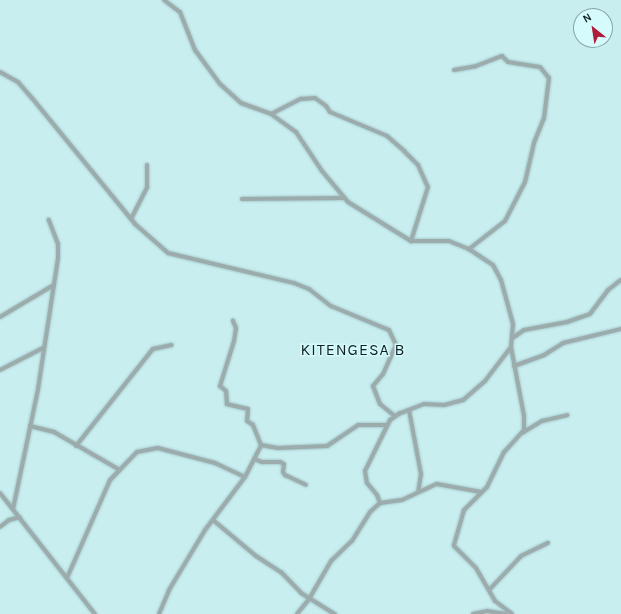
<!DOCTYPE html>
<style>
body{margin:0}
#map{position:relative;width:621px;height:614px;overflow:hidden;background:#c8eef0;font-family:Karla,sans-serif}
div>[style]{position:absolute}
[style*='--x']{left:calc(var(--x)*1px);top:calc(var(--y)*1px);width:calc(var(--w)*1px);rotate:calc(var(--a)*1deg)}
.roads{filter:drop-shadow(0 0 1px #a7c9cb) drop-shadow(0 0 1px #a7c9cb)}
.minor>*{height:4px;margin:-2px;padding:0 2px;transform-origin:2px;border-radius:2px;background:#9cacac}
span{translate:-50% -50%;white-space:nowrap;text-align:center;line-height:1.15;-webkit-text-stroke:3px #d5fbfd;paint-order:stroke}
.quarter-label{font-size:16px;color:#132121;letter-spacing:1px}
.north{position:absolute;left:573px;top:8px;width:40px;height:40px;box-sizing:border-box;background:#d5fbfd;border:1px solid #87a4a5;border-radius:50%;rotate:330deg;font-size:11px;font-weight:700;line-height:16px;text-align:center;color:#132121}
.north::after{content:'';display:block;margin:auto;width:14px;height:18px;background:#af1b38;clip-path:polygon(50% 0,100% 100%,50% 72%,0 100%)}
</style>
<div id="map">
<div class="roads">
<div class="minor">
<div style="--x:164;--y:0;--w:20;--a:37"></div>
<div style="--x:180;--y:12;--w:41;--a:68.5"></div>
<div style="--x:195;--y:50;--w:42;--a:53.7"></div>
<div style="--x:220;--y:84;--w:28;--a:42"></div>
<div style="--x:241;--y:103;--w:32;--a:20"></div>
<div style="--x:271;--y:114;--w:31;--a:36"></div>
<div style="--x:296;--y:132;--w:47;--a:56.3"></div>
<div style="--x:322;--y:171;--w:40;--a:50"></div>
<div style="--x:348;--y:202;--w:74;--a:31.8"></div>
<div style="--x:411;--y:241;--w:38;--a:0"></div>
<div style="--x:449;--y:241;--w:22;--a:22"></div>
<div style="--x:469;--y:249;--w:29;--a:34"></div>
<div style="--x:493;--y:265;--w:17;--a:62"></div>
<div style="--x:501;--y:280;--w:46;--a:74.7"></div>
<div style="--x:513;--y:324;--w:23;--a:95"></div>
<div style="--x:511;--y:347;--w:43;--a:127.4"></div>
<div style="--x:485;--y:381;--w:29;--a:139"></div>
<div style="--x:463;--y:400;--w:20;--a:165"></div>
<div style="--x:444;--y:405;--w:20;--a:-177"></div>
<div style="--x:424;--y:404;--w:26;--a:159"></div>
<div style="--x:400;--y:413;--w:12;--a:145"></div>
<div style="--x:390;--y:420;--w:57;--a:116.1"></div>
<div style="--x:365;--y:471;--w:12;--a:81"></div>
<div style="--x:367;--y:483;--w:16;--a:50"></div>
<div style="--x:377;--y:495;--w:9;--a:69"></div>
<div style="--x:454;--y:70;--w:22;--a:-10"></div>
<div style="--x:476;--y:66;--w:28;--a:-21"></div>
<div style="--x:502;--y:56;--w:8;--a:45"></div>
<div style="--x:508;--y:62;--w:32;--a:9"></div>
<div style="--x:540;--y:67;--w:14;--a:51"></div>
<div style="--x:549;--y:78;--w:40;--a:97.1"></div>
<div style="--x:544;--y:118;--w:27;--a:112"></div>
<div style="--x:534;--y:143;--w:40;--a:103"></div>
<div style="--x:525;--y:182;--w:44;--a:117.1"></div>
<div style="--x:505;--y:221;--w:46;--a:142.1"></div>
<div style="--x:0;--y:72;--w:21;--a:29"></div>
<div style="--x:18;--y:82;--w:21;--a:49"></div>
<div style="--x:32;--y:98;--w:163;--a:50.7"></div>
<div style="--x:135;--y:224;--w:44;--a:41.3"></div>
<div style="--x:168;--y:253;--w:130;--a:13.4"></div>
<div style="--x:294;--y:283;--w:16;--a:22"></div>
<div style="--x:309;--y:289;--w:28;--a:38"></div>
<div style="--x:331;--y:306;--w:63;--a:22.5"></div>
<div style="--x:389;--y:330;--w:17;--a:65"></div>
<div style="--x:396;--y:345;--w:32;--a:114"></div>
<div style="--x:383;--y:374;--w:16;--a:130"></div>
<div style="--x:373;--y:386;--w:19;--a:69"></div>
<div style="--x:380;--y:404;--w:19;--a:39"></div>
<div style="--x:271;--y:114;--w:34;--a:-27"></div>
<div style="--x:301;--y:99;--w:14;--a:-4"></div>
<div style="--x:315;--y:98;--w:14;--a:36"></div>
<div style="--x:326;--y:106;--w:7;--a:56"></div>
<div style="--x:330;--y:112;--w:62;--a:22.8"></div>
<div style="--x:387;--y:136;--w:23;--a:41"></div>
<div style="--x:404;--y:151;--w:20;--a:45"></div>
<div style="--x:418;--y:165;--w:24;--a:66"></div>
<div style="--x:428;--y:187;--w:57;--a:107.5"></div>
<div style="--x:242;--y:199;--w:102;--a:-0.6"></div>
<div style="--x:131;--y:219;--w:36;--a:-63"></div>
<div style="--x:147;--y:187;--w:22;--a:-90"></div>
<div style="--x:0;--y:317;--w:63;--a:-30.7"></div>
<div style="--x:514;--y:337;--w:12;--a:-35"></div>
<div style="--x:524;--y:330;--w:44;--a:-10.5"></div>
<div style="--x:567;--y:322;--w:24;--a:-19"></div>
<div style="--x:590;--y:314;--w:30;--a:-53"></div>
<div style="--x:608;--y:290;--w:16;--a:-38"></div>
<div style="--x:511;--y:347;--w:70;--a:79.3"></div>
<div style="--x:524;--y:416;--w:14;--a:90"></div>
<div style="--x:524;--y:430;--w:30;--a:132"></div>
<div style="--x:504;--y:452;--w:39;--a:116"></div>
<div style="--x:487;--y:487;--w:33;--a:135"></div>
<div style="--x:464;--y:510;--w:37;--a:106"></div>
<div style="--x:454;--y:546;--w:31;--a:45"></div>
<div style="--x:476;--y:568;--w:38;--a:60"></div>
<div style="--x:495;--y:601;--w:21;--a:37"></div>
<div style="--x:514;--y:366;--w:32;--a:-20"></div>
<div style="--x:544;--y:355;--w:22;--a:-32"></div>
<div style="--x:563;--y:343;--w:60;--a:-13.6"></div>
<div style="--x:0;--y:370;--w:48;--a:-27.1"></div>
<div style="--x:409;--y:410;--w:65;--a:79.4"></div>
<div style="--x:421;--y:474;--w:18;--a:99"></div>
<div style="--x:30;--y:426;--w:25;--a:14"></div>
<div style="--x:54;--y:432;--w:74;--a:30"></div>
<div style="--x:522;--y:433;--w:23;--a:-31"></div>
<div style="--x:542;--y:421;--w:26;--a:-13"></div>
<div style="--x:261;--y:445;--w:17;--a:10"></div>
<div style="--x:278;--y:448;--w:49;--a:-2.3"></div>
<div style="--x:327;--y:446;--w:37;--a:-34"></div>
<div style="--x:358;--y:425;--w:28;--a:0"></div>
<div style="--x:76;--y:446;--w:124;--a:-51.6"></div>
<div style="--x:153;--y:349;--w:19;--a:-12"></div>
<div style="--x:254;--y:459;--w:9;--a:21"></div>
<div style="--x:262;--y:462;--w:18;--a:0"></div>
<div style="--x:280;--y:462;--w:4;--a:27"></div>
<div style="--x:284;--y:464;--w:8;--a:97"></div>
<div style="--x:283;--y:472;--w:4;--a:56"></div>
<div style="--x:285;--y:475;--w:23;--a:25"></div>
<div style="--x:0;--y:493;--w:154;--a:51.9"></div>
<div style="--x:13;--y:509;--w:123;--a:-78.2"></div>
<div style="--x:38;--y:389;--w:133;--a:-81.3"></div>
<div style="--x:58;--y:258;--w:14;--a:-90"></div>
<div style="--x:58;--y:244;--w:26;--a:-111"></div>
<div style="--x:213;--y:520;--w:56;--a:39.9"></div>
<div style="--x:256;--y:556;--w:30;--a:33"></div>
<div style="--x:281;--y:572;--w:29;--a:46"></div>
<div style="--x:301;--y:593;--w:40;--a:32"></div>
<div style="--x:0;--y:527;--w:11;--a:-38"></div>
<div style="--x:9;--y:520;--w:11;--a:-15"></div>
<div style="--x:67;--y:578;--w:107;--a:-66.3"></div>
<div style="--x:110;--y:480;--w:39;--a:-46"></div>
<div style="--x:137;--y:452;--w:21;--a:-11"></div>
<div style="--x:158;--y:448;--w:59;--a:14.7"></div>
<div style="--x:215;--y:463;--w:33;--a:25"></div>
<div style="--x:489;--y:590;--w:47;--a:-46.7"></div>
<div style="--x:521;--y:556;--w:30;--a:-26"></div>
<div style="--x:159;--y:614;--w:26;--a:-67"></div>
<div style="--x:169;--y:590;--w:70;--a:-59"></div>
<div style="--x:205;--y:530;--w:66;--a:-53"></div>
<div style="--x:245;--y:477;--w:36;--a:-63"></div>
<div style="--x:261;--y:445;--w:22;--a:-112"></div>
<div style="--x:253;--y:425;--w:7;--a:-146"></div>
<div style="--x:247;--y:421;--w:12;--a:-85"></div>
<div style="--x:248;--y:409;--w:22;--a:-167"></div>
<div style="--x:227;--y:404;--w:13;--a:-94"></div>
<div style="--x:226;--y:391;--w:8;--a:-140"></div>
<div style="--x:220;--y:386;--w:47;--a:-72.7"></div>
<div style="--x:234;--y:341;--w:13;--a:-81"></div>
<div style="--x:236;--y:328;--w:8;--a:-113"></div>
<div style="--x:297;--y:614;--w:19;--a:-51"></div>
<div style="--x:309;--y:599;--w:44;--a:-59.9"></div>
<div style="--x:331;--y:561;--w:29;--a:-44"></div>
<div style="--x:352;--y:541;--w:34;--a:-58"></div>
<div style="--x:370;--y:512;--w:13;--a:-42"></div>
<div style="--x:380;--y:503;--w:22;--a:-8"></div>
<div style="--x:402;--y:500;--w:38;--a:-25"></div>
<div style="--x:437;--y:484;--w:45;--a:10.3"></div>
<div style="--x:473;--y:614;--w:14;--a:-12"></div>
<div style="--x:487;--y:611;--w:19;--a:9"></div>
</div>
</div>
<div class="quarter-label">
<span style="left:353px;top:350px">KITENGESA B</span>
</div>
<div class="north">N</div>
</div>
